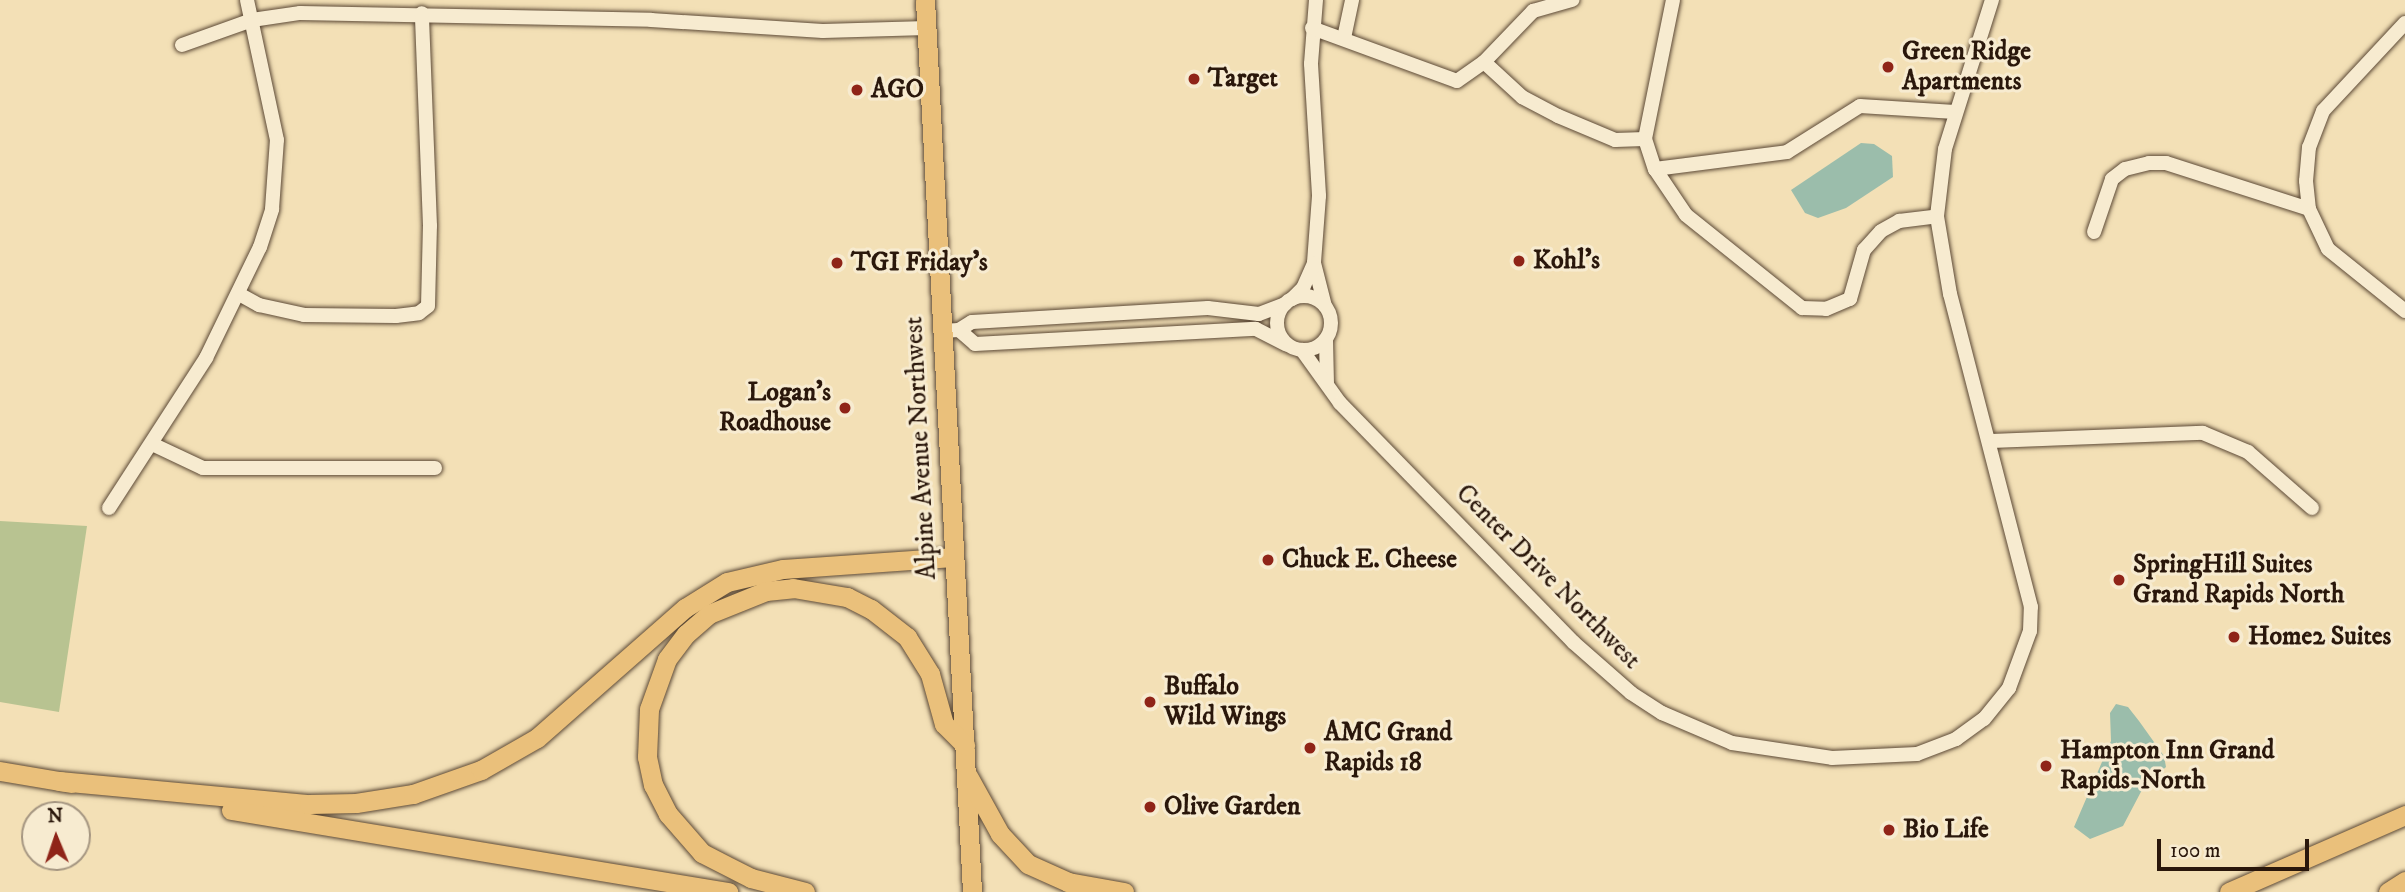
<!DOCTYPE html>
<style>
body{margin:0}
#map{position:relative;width:2405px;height:892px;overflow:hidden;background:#f3e0b6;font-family:"IM FELL DW Pica",serif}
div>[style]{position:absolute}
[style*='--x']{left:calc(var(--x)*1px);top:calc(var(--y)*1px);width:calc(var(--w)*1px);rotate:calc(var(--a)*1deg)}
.green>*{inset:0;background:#b8c391}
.water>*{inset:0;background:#9bbdab}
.roads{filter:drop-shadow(0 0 2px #5c4936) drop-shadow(0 0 2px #5c4936)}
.minor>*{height:14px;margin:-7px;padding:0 7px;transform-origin:7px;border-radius:7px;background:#f7ebd0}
.minor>.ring{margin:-7px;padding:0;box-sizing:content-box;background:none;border:14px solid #f7ebd0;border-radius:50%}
.highway>*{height:19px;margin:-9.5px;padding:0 9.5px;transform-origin:9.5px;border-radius:9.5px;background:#eac07b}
.dots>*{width:19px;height:19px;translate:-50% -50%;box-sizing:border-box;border:4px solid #f7ebd0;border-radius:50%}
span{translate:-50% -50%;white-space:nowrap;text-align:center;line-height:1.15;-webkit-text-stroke:6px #f7ebd0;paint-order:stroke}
.poi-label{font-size:26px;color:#2a170b;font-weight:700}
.left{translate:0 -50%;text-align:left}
.right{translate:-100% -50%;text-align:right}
.street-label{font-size:26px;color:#2a170b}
.north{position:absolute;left:21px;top:801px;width:70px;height:70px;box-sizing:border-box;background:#f7ebd0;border:2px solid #a59681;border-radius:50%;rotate:358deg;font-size:19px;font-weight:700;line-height:28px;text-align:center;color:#2a170b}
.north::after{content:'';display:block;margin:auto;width:24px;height:32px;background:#8f2418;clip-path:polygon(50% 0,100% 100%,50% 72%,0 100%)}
.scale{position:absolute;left:2157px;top:839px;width:152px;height:32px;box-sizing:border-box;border:4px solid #2a170b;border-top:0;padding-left:9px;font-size:21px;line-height:24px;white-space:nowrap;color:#2a170b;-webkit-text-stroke:5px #f7ebd0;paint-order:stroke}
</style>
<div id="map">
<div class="green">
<div style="clip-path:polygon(0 521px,87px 526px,59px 712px,0 702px)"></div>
</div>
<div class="water">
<div style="clip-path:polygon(1861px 143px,1874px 144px,1892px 156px,1893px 177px,1846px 208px,1818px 218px,1805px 213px,1791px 190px)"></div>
<div style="clip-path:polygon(2116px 704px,2128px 707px,2139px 721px,2164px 756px,2166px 767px,2144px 786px,2123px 826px,2090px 839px,2074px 827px,2111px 741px,2110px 713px)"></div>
</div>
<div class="roads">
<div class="minor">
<div style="--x:1316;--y:0;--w:64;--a:94.5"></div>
<div style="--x:1311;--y:64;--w:132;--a:86.5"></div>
<div style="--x:1319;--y:196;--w:67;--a:94.3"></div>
<div style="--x:1314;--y:263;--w:44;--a:75.7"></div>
<div style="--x:1673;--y:0;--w:142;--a:101.4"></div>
<div style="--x:1645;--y:139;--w:32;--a:72"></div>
<div style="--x:1655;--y:169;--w:55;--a:56"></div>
<div style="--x:1686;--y:215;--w:149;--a:38.7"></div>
<div style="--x:1802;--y:308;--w:24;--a:2"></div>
<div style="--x:1826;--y:309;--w:26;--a:-23"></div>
<div style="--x:1850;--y:299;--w:51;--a:-74.1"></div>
<div style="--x:1864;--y:250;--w:25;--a:-48"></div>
<div style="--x:1881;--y:231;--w:21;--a:-29"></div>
<div style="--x:1899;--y:221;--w:38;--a:-7"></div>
<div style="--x:2405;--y:23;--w:120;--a:133"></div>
<div style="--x:2323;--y:111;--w:39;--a:111"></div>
<div style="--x:2309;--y:147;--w:34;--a:95"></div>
<div style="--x:2306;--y:181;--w:28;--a:84"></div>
<div style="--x:2309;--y:209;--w:44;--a:64.6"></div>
<div style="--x:2328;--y:249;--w:99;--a:38.8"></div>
<div style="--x:1312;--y:28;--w:154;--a:20.1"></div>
<div style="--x:1457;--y:81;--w:33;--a:-35"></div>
<div style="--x:1484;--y:62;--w:71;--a:-46.1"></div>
<div style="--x:1533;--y:11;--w:41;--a:-15.8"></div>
<div style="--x:1344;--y:38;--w:39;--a:-78"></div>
<div style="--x:182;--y:45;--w:74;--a:-19.7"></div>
<div style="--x:252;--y:20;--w:49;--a:-8.3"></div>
<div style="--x:300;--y:13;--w:351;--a:1.1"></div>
<div style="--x:651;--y:20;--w:172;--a:3.7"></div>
<div style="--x:823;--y:31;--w:104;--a:-1.7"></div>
<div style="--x:1484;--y:62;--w:52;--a:42.6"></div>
<div style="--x:1522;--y:97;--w:41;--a:27.8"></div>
<div style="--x:1558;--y:116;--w:62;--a:22.8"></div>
<div style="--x:1615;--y:140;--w:30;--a:-2"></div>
<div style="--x:1655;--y:169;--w:133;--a:-7.3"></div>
<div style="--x:1787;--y:152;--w:86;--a:-32.2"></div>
<div style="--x:1860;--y:106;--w:95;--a:3.6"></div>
<div style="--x:2094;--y:232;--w:56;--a:-71.2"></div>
<div style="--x:2112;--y:179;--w:16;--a:-38"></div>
<div style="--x:2125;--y:169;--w:25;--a:-14"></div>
<div style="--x:2149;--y:163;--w:17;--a:0"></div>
<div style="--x:2166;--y:163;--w:150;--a:17.8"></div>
<div style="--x:239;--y:294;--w:23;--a:29"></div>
<div style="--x:259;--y:305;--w:46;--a:12.5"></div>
<div style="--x:304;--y:315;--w:92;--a:0.6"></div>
<div style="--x:396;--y:316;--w:23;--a:-7"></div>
<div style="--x:419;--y:313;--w:11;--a:-38"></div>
<div style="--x:428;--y:306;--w:80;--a:-88.6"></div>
<div style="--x:430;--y:226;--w:213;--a:-92.2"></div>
<div class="ring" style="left:1277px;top:296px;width:40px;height:40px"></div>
<div style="--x:1292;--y:299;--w:16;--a:-45"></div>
<div style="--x:1303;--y:288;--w:27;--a:-66"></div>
<div style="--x:959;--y:330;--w:21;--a:41"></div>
<div style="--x:975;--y:344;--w:281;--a:-3.1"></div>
<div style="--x:1256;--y:329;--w:34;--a:27"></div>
<div style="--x:941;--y:331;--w:18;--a:-3"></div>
<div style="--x:959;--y:330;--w:15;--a:-32"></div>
<div style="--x:972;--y:322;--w:236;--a:-3.4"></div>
<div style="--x:1208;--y:308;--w:51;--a:6.7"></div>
<div style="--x:1259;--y:314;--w:28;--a:-21"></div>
<div style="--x:1326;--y:340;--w:43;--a:88.7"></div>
<div style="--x:1302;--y:350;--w:65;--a:54.4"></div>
<div style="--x:1340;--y:403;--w:334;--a:45.7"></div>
<div style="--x:1573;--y:642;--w:77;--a:41.3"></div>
<div style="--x:1631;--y:693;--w:37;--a:33"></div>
<div style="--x:1662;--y:713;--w:76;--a:23.2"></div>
<div style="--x:1732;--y:743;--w:101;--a:8.5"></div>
<div style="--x:1832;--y:758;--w:85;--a:-2.7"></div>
<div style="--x:1917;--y:754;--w:42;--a:-21"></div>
<div style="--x:1956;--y:739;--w:34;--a:-36"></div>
<div style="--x:1984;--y:719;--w:40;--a:-51"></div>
<div style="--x:2009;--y:688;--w:61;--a:-69.8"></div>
<div style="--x:2030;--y:631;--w:24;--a:-88"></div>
<div style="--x:2031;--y:607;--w:323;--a:-104.5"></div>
<div style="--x:1950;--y:294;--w:79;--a:-99.5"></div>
<div style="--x:1937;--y:216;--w:67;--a:-83.2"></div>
<div style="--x:1945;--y:149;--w:156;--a:-72.5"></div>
<div style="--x:1991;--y:441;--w:212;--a:-2.2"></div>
<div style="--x:2203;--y:433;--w:49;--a:22.9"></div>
<div style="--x:2248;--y:452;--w:85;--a:41.2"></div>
<div style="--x:152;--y:444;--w:56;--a:25.2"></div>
<div style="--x:203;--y:468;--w:232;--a:0"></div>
<div style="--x:109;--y:508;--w:179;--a:-57.1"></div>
<div style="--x:206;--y:358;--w:123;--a:-64.1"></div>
<div style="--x:260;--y:247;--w:40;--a:-72"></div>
<div style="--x:272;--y:209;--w:69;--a:-85.9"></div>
<div style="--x:277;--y:140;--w:143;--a:-102.1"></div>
</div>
<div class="highway">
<div style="--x:925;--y:0;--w:893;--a:86.98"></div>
<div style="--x:0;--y:771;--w:72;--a:9.6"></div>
<div style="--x:968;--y:776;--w:66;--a:61.1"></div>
<div style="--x:1000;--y:834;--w:41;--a:47"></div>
<div style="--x:1028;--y:864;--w:44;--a:24.2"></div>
<div style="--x:1068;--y:882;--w:57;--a:10.1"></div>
<div style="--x:59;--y:781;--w:251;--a:5.3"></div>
<div style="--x:309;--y:804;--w:47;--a:-1.2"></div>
<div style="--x:356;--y:803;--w:58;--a:-9"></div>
<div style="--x:413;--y:794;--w:72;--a:-19.4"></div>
<div style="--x:481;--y:770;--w:64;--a:-29.7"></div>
<div style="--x:537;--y:738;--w:197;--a:-41.3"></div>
<div style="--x:685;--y:608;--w:49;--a:-31.8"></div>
<div style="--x:727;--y:582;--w:57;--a:-13.1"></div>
<div style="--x:783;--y:569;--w:170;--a:-4"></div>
<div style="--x:231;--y:810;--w:504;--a:9.37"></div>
<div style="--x:805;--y:892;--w:56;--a:-165.5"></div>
<div style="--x:751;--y:878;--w:55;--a:-153"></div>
<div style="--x:702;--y:853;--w:52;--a:-131.1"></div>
<div style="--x:668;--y:814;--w:33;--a:-117"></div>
<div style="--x:653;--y:785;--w:29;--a:-102"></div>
<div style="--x:647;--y:757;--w:48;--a:-87.6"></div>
<div style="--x:649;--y:709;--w:53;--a:-70.2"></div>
<div style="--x:667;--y:659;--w:31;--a:-53"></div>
<div style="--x:686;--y:634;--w:30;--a:-41"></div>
<div style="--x:709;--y:614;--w:61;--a:-22"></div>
<div style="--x:766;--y:591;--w:27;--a:-6"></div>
<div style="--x:793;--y:588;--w:55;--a:9.5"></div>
<div style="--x:847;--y:597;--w:27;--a:27"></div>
<div style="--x:871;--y:609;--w:46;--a:37.9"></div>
<div style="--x:907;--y:637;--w:44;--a:58.1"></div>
<div style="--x:930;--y:674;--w:52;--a:74.4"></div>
<div style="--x:944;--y:724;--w:30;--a:45"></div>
<div style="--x:2229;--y:892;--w:192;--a:-23.6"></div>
<div style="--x:2388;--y:892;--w:20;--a:-33"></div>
</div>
</div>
<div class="dots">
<div style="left:1888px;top:67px;background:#8f2418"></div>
<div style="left:1194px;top:79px;background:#8f2418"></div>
<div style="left:857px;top:90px;background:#8f2418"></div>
<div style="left:1519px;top:261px;background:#8f2418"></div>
<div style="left:837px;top:263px;background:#8f2418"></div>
<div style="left:845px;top:408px;background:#8f2418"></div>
<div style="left:1268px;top:560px;background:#8f2418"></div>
<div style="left:2119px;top:580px;background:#8f2418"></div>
<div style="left:2234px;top:637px;background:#8f2418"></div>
<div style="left:1150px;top:702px;background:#8f2418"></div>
<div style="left:1310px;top:748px;background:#8f2418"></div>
<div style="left:2046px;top:766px;background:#8f2418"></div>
<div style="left:1150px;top:807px;background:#8f2418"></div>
<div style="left:1889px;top:830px;background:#8f2418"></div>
</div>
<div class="poi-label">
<span class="left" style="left:1902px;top:67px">Green Ridge<br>Apartments</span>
<span class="left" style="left:1208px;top:79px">Target</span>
<span class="left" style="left:871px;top:90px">AGO</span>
<span class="left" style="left:1533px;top:261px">Kohl's</span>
<span class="left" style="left:851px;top:263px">TGI Friday's</span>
<span class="right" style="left:831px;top:408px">Logan's<br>Roadhouse</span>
<span class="left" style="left:1282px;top:560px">Chuck E. Cheese</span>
<span class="left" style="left:2133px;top:580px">SpringHill Suites<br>Grand Rapids North</span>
<span class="left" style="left:2248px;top:637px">Home2 Suites</span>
<span class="left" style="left:1164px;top:702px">Buffalo<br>Wild Wings</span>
<span class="left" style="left:1324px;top:748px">AMC Grand<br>Rapids 18</span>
<span class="left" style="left:2060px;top:766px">Hampton Inn Grand<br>Rapids-North</span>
<span class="left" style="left:1164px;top:807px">Olive Garden</span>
<span class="left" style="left:1903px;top:830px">Bio Life</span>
</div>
<div class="street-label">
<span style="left:921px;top:448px;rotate:-93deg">Alpine Avenue Northwest</span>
<span style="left:1548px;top:577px;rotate:45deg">Center Drive Northwest</span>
</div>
<div class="north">N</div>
<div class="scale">100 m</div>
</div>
